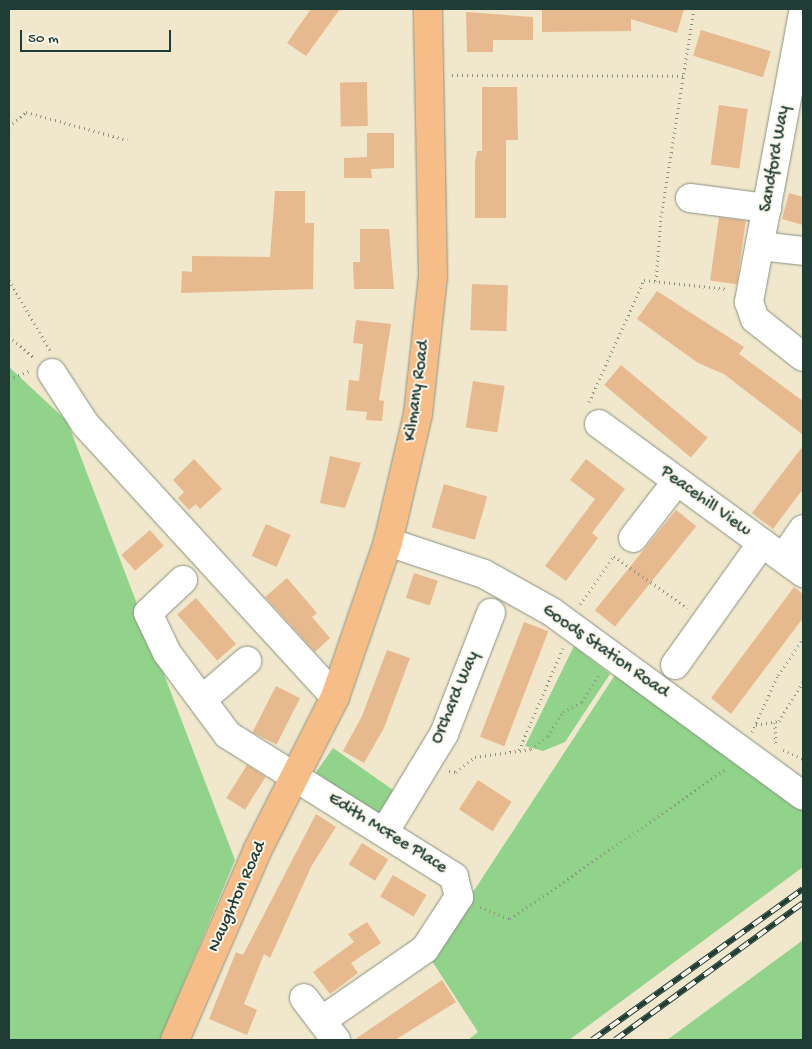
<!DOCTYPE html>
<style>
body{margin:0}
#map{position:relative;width:812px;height:1049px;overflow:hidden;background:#f0e7cc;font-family:"Gochi Hand",sans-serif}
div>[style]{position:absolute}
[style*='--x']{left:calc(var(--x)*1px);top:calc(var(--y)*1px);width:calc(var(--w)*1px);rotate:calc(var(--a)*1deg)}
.green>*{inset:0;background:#91d38b;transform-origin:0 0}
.building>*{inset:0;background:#e7b98f;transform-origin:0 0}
.path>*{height:3px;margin-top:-1.5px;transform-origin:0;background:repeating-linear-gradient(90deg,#889280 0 1px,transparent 0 5px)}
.roads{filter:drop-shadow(0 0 1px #889280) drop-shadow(0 0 1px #889280)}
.minor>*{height:28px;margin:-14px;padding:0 14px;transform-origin:14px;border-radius:14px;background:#fff}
.major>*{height:28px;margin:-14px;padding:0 14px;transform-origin:14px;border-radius:14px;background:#f7bd88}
.rail>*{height:5.5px;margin-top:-2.75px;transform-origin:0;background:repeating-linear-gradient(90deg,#fbf7ec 0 11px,#1f3d34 0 22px);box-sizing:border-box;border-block:1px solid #1f3d34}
span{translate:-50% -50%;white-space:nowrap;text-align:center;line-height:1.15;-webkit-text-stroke:4px #fbf7ec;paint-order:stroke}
.street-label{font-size:18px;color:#1f3d34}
.frame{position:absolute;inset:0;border:10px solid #1f3d34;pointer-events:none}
.scale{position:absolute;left:20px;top:30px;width:151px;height:22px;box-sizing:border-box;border:2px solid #1f3d34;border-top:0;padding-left:6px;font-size:15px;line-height:18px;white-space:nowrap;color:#1f3d34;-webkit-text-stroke:4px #fbf7ec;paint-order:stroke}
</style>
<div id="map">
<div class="green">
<div style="clip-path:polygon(9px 367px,67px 421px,235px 860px,160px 1040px,9px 1040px)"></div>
<div style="clip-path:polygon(574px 646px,610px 674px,565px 742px,543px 751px,525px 746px)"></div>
<div style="clip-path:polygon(630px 652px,803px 782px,803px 867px,569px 1040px,468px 1040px,478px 1032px,430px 958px)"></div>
<div style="left:333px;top:748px;width:83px;height:30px;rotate:35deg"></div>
<div style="clip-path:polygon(803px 940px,803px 1040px,667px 1040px)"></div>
</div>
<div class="building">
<div style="clip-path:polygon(311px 9px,340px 9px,306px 56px,287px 43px)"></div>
<div style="clip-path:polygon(542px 9px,684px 9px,677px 33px,631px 19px,631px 31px,542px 32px)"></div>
<div style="clip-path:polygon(466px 12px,533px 17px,533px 40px,493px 40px,493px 52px,467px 52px)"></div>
<div style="left:701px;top:30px;width:73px;height:27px;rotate:17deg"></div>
<div style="left:367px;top:82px;width:44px;height:27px;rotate:89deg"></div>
<div style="clip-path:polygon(482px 87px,517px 87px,518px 140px,506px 140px,506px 218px,475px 218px,475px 162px,477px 151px,482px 151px)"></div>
<div style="left:719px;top:105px;width:29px;height:60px;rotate:8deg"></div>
<div style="clip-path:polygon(367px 133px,394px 133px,394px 168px,371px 169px,372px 178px,344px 178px,344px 158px,367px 157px)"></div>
<div style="clip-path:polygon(275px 191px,305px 191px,305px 223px,314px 223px,313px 289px,181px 293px,182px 271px,192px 272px,192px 256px,270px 257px)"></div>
<div style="clip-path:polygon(789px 193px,803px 197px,803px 225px,782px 219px)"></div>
<div style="left:719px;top:217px;width:27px;height:64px;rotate:8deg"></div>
<div style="clip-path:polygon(360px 229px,389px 229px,394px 289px,354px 289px,353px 262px,360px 262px)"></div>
<div style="left:472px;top:284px;width:36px;height:46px;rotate:2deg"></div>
<div style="clip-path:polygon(657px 291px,744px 347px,739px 354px,803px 401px,803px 435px,724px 374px,698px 363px,637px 319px)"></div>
<div style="clip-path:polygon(356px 320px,391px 324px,379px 400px,384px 401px,382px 421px,366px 420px,367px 412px,346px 410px,349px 380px,359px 381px,363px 344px,353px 343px)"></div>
<div style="left:621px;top:365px;width:113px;height:26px;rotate:40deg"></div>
<div style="left:473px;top:381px;width:32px;height:47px;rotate:9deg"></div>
<div style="clip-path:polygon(803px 446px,803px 489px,773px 529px,752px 513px)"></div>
<div style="clip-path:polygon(330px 456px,361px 463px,345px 508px,320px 503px)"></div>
<div style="clip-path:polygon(194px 459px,222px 489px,200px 509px,196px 504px,189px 510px,178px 498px,184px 492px,173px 480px)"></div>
<div style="clip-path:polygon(586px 459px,625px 489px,592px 533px,598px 538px,566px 581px,545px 566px,595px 499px,570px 480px)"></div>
<div style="left:444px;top:484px;width:45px;height:45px;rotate:16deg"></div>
<div style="left:676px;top:510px;width:26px;height:129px;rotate:39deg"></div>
<div style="left:266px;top:524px;width:27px;height:35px;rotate:24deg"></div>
<div style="left:150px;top:530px;width:21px;height:38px;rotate:49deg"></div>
<div style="left:414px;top:573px;width:25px;height:26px;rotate:18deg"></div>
<div style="clip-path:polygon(287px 578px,317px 613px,312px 617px,330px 638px,315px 652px,265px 597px)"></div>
<div style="clip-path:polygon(794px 587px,803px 594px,803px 618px,731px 714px,711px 698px)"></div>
<div style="left:196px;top:598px;width:61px;height:25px;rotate:49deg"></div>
<div style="left:524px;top:622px;width:26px;height:123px;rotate:21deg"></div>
<div style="clip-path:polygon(387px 650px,410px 658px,384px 728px,364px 763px,343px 751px,362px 716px)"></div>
<div style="left:276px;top:686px;width:27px;height:52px;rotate:27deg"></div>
<div style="left:247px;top:765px;width:22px;height:39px;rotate:32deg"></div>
<div style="left:478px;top:780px;width:40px;height:35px;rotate:33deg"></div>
<div style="clip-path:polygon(316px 814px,336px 827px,312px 865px,270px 958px,264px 954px,244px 1004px,257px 1010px,247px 1035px,209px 1019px,236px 952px,243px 955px)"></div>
<div style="left:362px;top:843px;width:31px;height:25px;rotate:32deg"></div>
<div style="left:393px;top:875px;width:39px;height:25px;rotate:31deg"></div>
<div style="clip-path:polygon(367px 922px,381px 943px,351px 963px,358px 973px,330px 994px,313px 972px,354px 942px,348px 934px)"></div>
<div style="clip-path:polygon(442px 980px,456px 1002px,395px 1040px,354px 1040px)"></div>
</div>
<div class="path">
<div style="--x:452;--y:75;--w:232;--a:0.2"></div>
<div style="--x:9;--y:127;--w:23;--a:-41"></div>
<div style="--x:26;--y:112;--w:105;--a:15.5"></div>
<div style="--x:9;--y:280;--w:81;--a:59.6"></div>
<div style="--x:656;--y:281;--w:64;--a:-85.5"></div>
<div style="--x:661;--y:217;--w:211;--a:-81"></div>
<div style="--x:9;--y:336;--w:33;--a:41"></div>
<div style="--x:9;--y:379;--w:22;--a:-22"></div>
<div style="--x:589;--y:402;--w:134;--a:-65.7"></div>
<div style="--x:644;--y:280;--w:84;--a:6.1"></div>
<div style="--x:614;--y:556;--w:90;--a:35.5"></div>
<div style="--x:580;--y:604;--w:59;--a:-54.7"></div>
<div style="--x:775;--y:722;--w:24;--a:88"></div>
<div style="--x:756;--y:725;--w:23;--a:-10"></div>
<div style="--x:779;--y:721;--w:46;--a:-58.4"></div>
<div style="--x:752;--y:732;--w:63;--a:-65.5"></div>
<div style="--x:778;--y:675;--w:44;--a:-55.2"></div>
<div style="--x:519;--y:750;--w:111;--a:-66.7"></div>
<div style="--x:783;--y:750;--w:22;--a:24"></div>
<div style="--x:449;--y:771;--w:7;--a:8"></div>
<div style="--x:456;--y:772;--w:24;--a:-38"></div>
<div style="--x:475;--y:757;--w:57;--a:-8.1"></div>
<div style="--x:531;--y:749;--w:21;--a:-37"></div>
<div style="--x:548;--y:736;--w:28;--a:-58"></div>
<div style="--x:563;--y:712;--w:21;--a:-28"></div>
<div style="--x:582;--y:702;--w:32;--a:-58"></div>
<div style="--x:480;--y:907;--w:32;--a:22"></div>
<div style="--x:510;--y:919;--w:263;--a:-34.8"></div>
</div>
<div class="roads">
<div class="minor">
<div style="--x:803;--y:13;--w:294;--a:100.6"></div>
<div style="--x:749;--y:302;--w:18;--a:71"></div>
<div style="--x:755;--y:319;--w:61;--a:38.4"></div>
<div style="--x:690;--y:198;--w:78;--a:7.4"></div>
<div style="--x:760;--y:246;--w:43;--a:6.6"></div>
<div style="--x:52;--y:373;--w:61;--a:57.1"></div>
<div style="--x:85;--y:424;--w:370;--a:47.5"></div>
<div style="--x:599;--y:424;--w:253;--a:36.1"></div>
<div style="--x:633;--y:538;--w:72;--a:-52.3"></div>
<div style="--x:388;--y:542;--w:101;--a:18.4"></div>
<div style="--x:484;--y:574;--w:78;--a:29.2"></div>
<div style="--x:552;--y:612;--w:311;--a:36.2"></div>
<div style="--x:783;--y:558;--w:35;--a:-55"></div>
<div style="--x:183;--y:580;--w:48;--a:136.7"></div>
<div style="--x:148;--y:613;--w:44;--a:64.6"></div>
<div style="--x:167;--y:653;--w:102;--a:53.4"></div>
<div style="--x:228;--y:735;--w:267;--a:32.1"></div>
<div style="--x:454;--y:877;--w:21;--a:76"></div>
<div style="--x:459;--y:897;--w:62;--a:123.2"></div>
<div style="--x:425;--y:949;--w:126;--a:145.3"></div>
<div style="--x:675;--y:665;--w:150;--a:-54.5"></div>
<div style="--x:204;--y:698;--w:57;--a:-40.7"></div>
<div style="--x:385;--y:831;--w:114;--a:-58.7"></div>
<div style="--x:444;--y:734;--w:130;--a:-68.8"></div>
<div style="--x:304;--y:998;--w:53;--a:52.7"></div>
</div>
<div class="major">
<div style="--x:175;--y:1040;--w:208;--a:-66.5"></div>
<div style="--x:258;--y:849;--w:170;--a:-63.1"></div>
<div style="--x:335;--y:697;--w:164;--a:-71.1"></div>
<div style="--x:388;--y:542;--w:131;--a:-76.8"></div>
<div style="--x:418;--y:414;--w:138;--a:-83.8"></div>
<div style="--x:433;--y:277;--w:268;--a:-91.1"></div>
</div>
</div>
<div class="rail">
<div style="--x:592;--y:1040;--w:259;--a:-35.6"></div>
<div style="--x:615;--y:1040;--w:233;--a:-36.1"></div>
</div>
<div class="street-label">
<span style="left:776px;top:159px;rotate:-80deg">Sandford Way</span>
<span style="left:418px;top:391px;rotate:-82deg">Kilmany Road</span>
<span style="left:705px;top:502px;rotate:36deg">Peacehill View</span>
<span style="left:605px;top:652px;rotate:35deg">Goods Station Road</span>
<span style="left:456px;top:698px;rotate:-67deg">Orchard Way</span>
<span style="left:387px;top:834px;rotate:32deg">Edith McFee Place</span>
<span style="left:238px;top:897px;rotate:-66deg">Naughton Road</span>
</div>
<div class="frame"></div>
<div class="scale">50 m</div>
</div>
